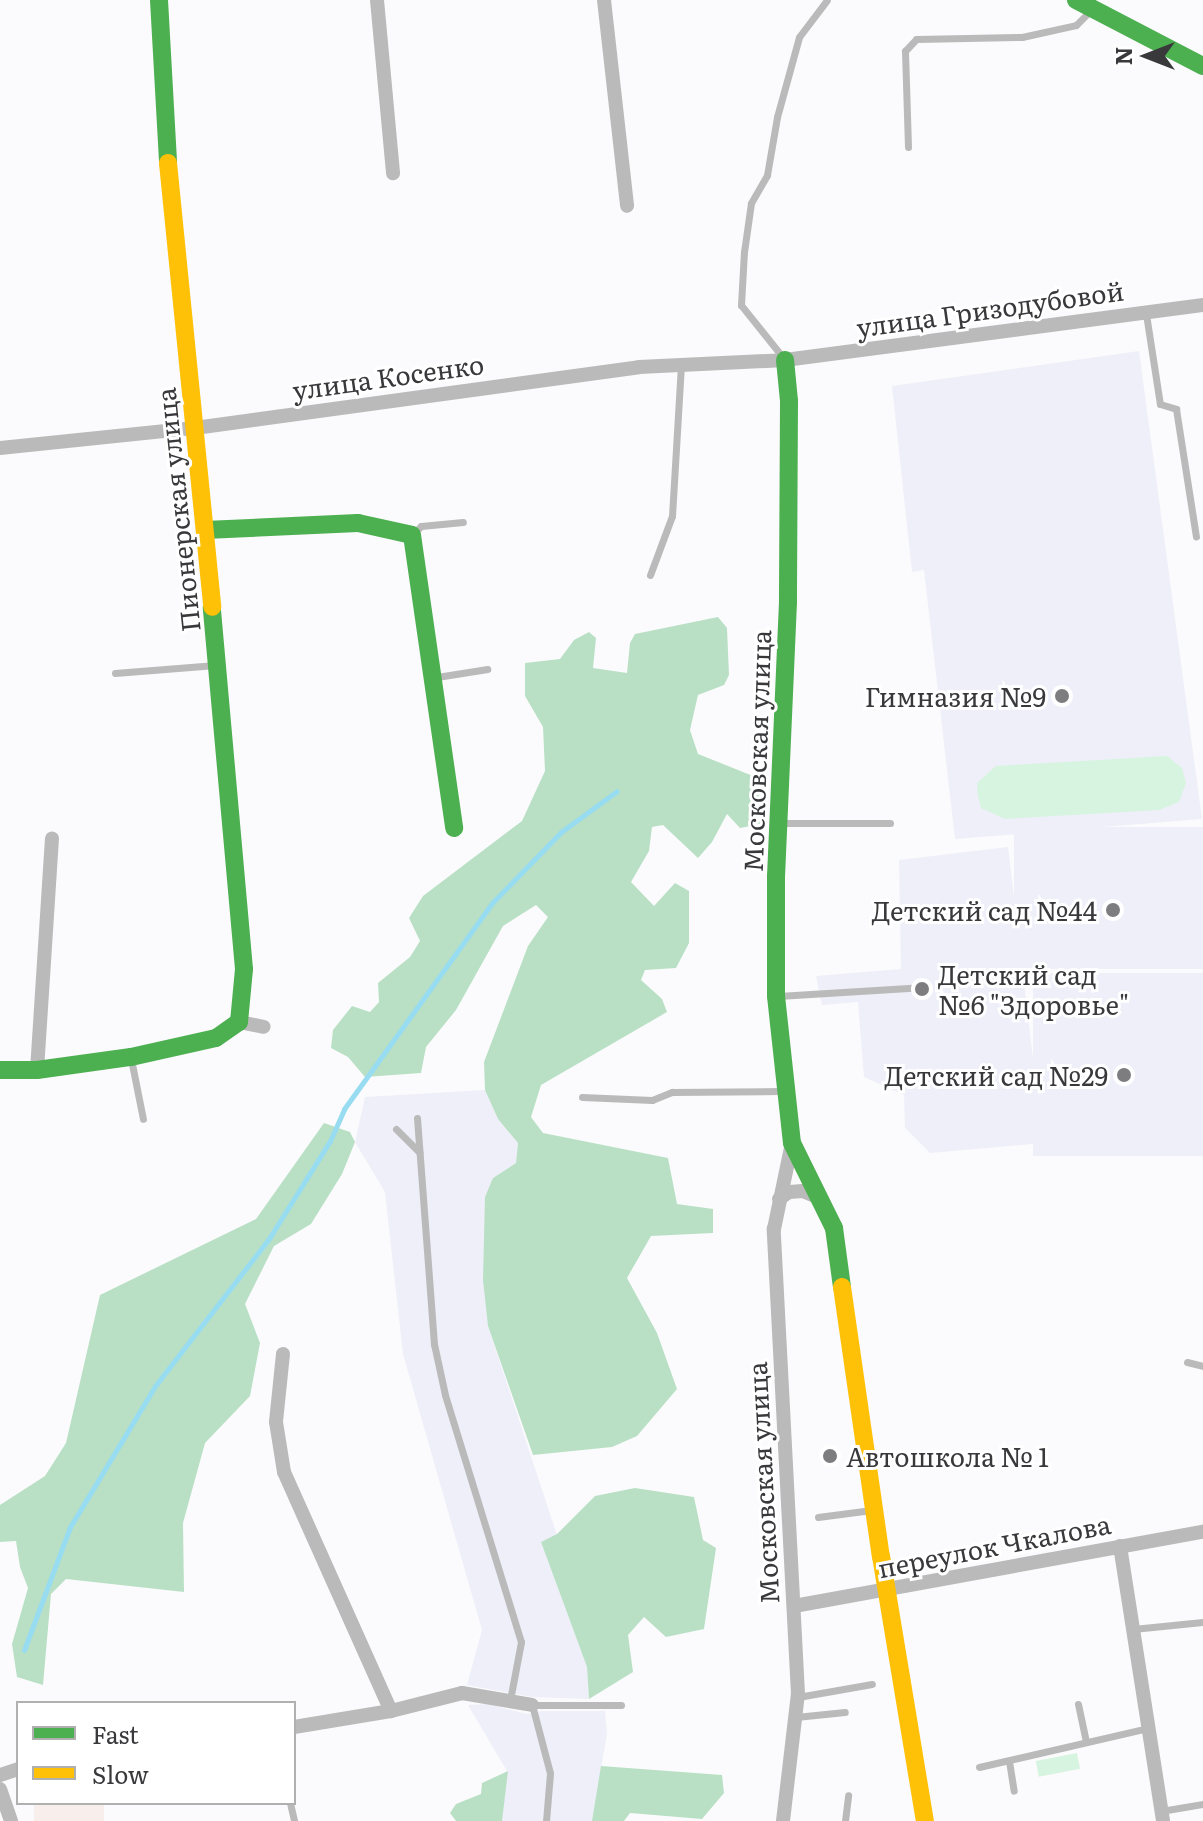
<!DOCTYPE html>
<meta charset="utf-8">
<style>
body{margin:0}
#map{position:relative;width:1203px;height:1821px;overflow:hidden;background:#fbfbfd;font-family:Literata,serif}
div>[style]{position:absolute}
[style*='--x']{left:calc(var(--x)*1px);top:calc(var(--y)*1px);width:calc(var(--w)*1px);rotate:calc(var(--a)*1deg)}
.commercial>*{inset:0;background:#f8efed;transform-origin:0 0}
.built>*{inset:0;background:#eeeff8;transform-origin:0 0}
.green>*{inset:0;background:#d7f4e0;transform-origin:0 0}
.forest>*{inset:0;background:#b9e0c5}
.stream>*{height:5px;margin:-2.5px;padding:0 2.5px;transform-origin:2.5px;border-radius:2.5px;background:#98dcf1}
.lane>*{height:7px;margin:-3.5px;padding:0 3.5px;transform-origin:3.5px;border-radius:3.5px;background:#bababa}
.street>*{height:14px;margin:-7px;padding:0 7px;transform-origin:7px;border-radius:7px;background:#bababa}
.fast>*{height:18px;margin:-9px;padding:0 9px;transform-origin:9px;border-radius:9px;background:#4caf50}
.slow>*{height:18px;margin:-9px;padding:0 9px;transform-origin:9px;border-radius:9px;background:#ffc107}
.dots>*{width:22px;height:22px;translate:-50% -50%;box-sizing:border-box;border:4px solid #fff;border-radius:50%}
span{translate:-50% -50%;white-space:nowrap;text-align:center;line-height:1.15;-webkit-text-stroke:6px #fff;paint-order:stroke}
.street-label{font-size:26px;color:#39393c}
.poi-label{font-size:26px;color:#39393c}
.right{translate:-100% -50%;text-align:right}
.left{translate:0 -50%;text-align:left}
.legend{position:absolute;left:16px;top:1701px;width:280px;height:104px;box-sizing:border-box;background:#fff;border:2px solid #b0b0b1;margin:0;padding:10px 14px;list-style:none;font-size:24px;color:#39393c}
.legend li{display:flex;align-items:center;gap:16px;height:40px}
.legend b{width:40px;border:2px solid #b0b0b1}
.north{position:absolute;left:1107px;top:16px;width:80px;height:80px;-webkit-text-stroke:6px #fff;paint-order:stroke;rotate:270deg;font-size:22px;font-weight:700;line-height:32px;text-align:center;color:#39393c}
.north::after{content:'';display:block;margin:auto;width:28px;height:36px;background:#39393c;clip-path:polygon(50% 0,100% 100%,50% 72%,0 100%)}
</style>
<div id="map">
<div class="commercial">
<div style="left:34px;top:1803px;width:70px;height:19px"></div>
</div>
<div class="built">
<div style="clip-path:polygon(1139px 351px,1202px 819px,955px 839px,924px 570px,912px 572px,892px 386px)"></div>
<div style="left:1203px;top:827px;width:142px;height:189px;rotate:90deg"></div>
<div style="clip-path:polygon(1008px 847px,1043px 1143px,930px 1153px,905px 1128px,904px 1095px,864px 1077px,858px 1002px,822px 1005px,816px 976px,901px 969px,899px 860px)"></div>
<div style="left:1203px;top:973px;width:183px;height:170px;rotate:90deg"></div>
<div style="clip-path:polygon(485px 1090px,498px 1119px,518px 1143px,516px 1163px,493px 1178px,488px 1326px,557px 1535px,541px 1542px,587px 1667px,589px 1699px,532px 1697px,467px 1685px,482px 1630px,403px 1354px,385px 1192px,355px 1142px,365px 1097px)"></div>
<div style="clip-path:polygon(488px 1704px,527px 1714px,542px 1711px,605px 1711px,607px 1734px,592px 1821px,502px 1821px,507px 1771px,468px 1705px)"></div>
</div>
<div class="green">
<div style="clip-path:polygon(1167px 756px,1182px 768px,1186px 783px,1179px 802px,1159px 810px,1005px 819px,981px 808px,978px 796px,977px 783px,996px 766px)"></div>
<div style="left:1077px;top:1753px;width:16px;height:42px;rotate:79deg"></div>
</div>
<div class="forest">
<div style="clip-path:polygon(718px 617px,727px 628px,729px 675px,724px 685px,698px 695px,690px 730px,698px 754px,758px 778px,761px 824px,740px 828px,727px 814px,712px 842px,698px 858px,663px 825px,652px 827px,649px 851px,631px 882px,654px 906px,675px 883px,689px 891px,689px 943px,676px 968px,645px 970px,641px 980px,662px 999px,667px 1012px,541px 1085px,531px 1117px,543px 1133px,668px 1158px,677px 1204px,713px 1209px,713px 1233px,651px 1236px,627px 1278px,657px 1333px,677px 1389px,637px 1436px,612px 1447px,533px 1455px,488px 1326px,483px 1280px,485px 1197px,493px 1178px,516px 1163px,518px 1143px,498px 1119px,485px 1090px,484px 1062px,528px 946px,548px 917px,536px 905px,503px 926px,456px 1010px,426px 1047px,421px 1073px,365px 1077px,348px 1057px,331px 1048px,333px 1030px,352px 1006px,370px 1012px,379px 1002px,378px 983px,410px 957px,420px 941px,409px 918px,423px 896px,522px 821px,545px 771px,543px 727px,525px 696px,525px 663px,560px 659px,574px 640px,589px 632px,596px 638px,593px 668px,627px 673px,630px 643px,635px 634px)"></div>
<div style="clip-path:polygon(324px 1123px,350px 1132px,355px 1142px,342px 1174px,311px 1224px,274px 1246px,245px 1304px,260px 1343px,250px 1396px,205px 1443px,183px 1523px,184px 1592px,66px 1579px,51px 1594px,43px 1685px,17px 1677px,12px 1644px,28px 1588px,20px 1567px,16px 1541px,0 1542px,0 1505px,45px 1476px,66px 1443px,100px 1295px,256px 1219px)"></div>
<div style="clip-path:polygon(635px 1488px,694px 1497px,703px 1540px,716px 1548px,704px 1629px,666px 1637px,644px 1617px,628px 1635px,633px 1672px,589px 1699px,587px 1667px,541px 1542px,557px 1534px,595px 1496px)"></div>
<div style="clip-path:polygon(601px 1766px,722px 1775px,724px 1793px,702px 1819px,630px 1813px,624px 1821px,592px 1821px)"></div>
<div style="clip-path:polygon(508px 1771px,502px 1821px,456px 1821px,450px 1813px,456px 1804px,481px 1794px,482px 1783px)"></div>
</div>
<div class="stream">
<div style="--x:24;--y:1650;--w:131;--a:-69.5"></div>
<div style="--x:70;--y:1527;--w:165;--a:-58.9"></div>
<div style="--x:155;--y:1386;--w:188;--a:-52.3"></div>
<div style="--x:270;--y:1237;--w:113;--a:-58"></div>
<div style="--x:330;--y:1141;--w:35;--a:-66"></div>
<div style="--x:344;--y:1109;--w:255;--a:-54.3"></div>
<div style="--x:493;--y:902;--w:98;--a:-45.8"></div>
<div style="--x:561;--y:832;--w:69;--a:-36.2"></div>
</div>
<div class="lane">
<div style="--x:908;--y:147;--w:96;--a:-91.8"></div>
<div style="--x:905;--y:51;--w:16;--a:-47"></div>
<div style="--x:916;--y:39;--w:106;--a:-1.1"></div>
<div style="--x:1022;--y:37;--w:55;--a:-12.5"></div>
<div style="--x:1076;--y:25;--w:20;--a:-45"></div>
<div style="--x:1146;--y:314;--w:91;--a:81.2"></div>
<div style="--x:1160;--y:404;--w:17;--a:17"></div>
<div style="--x:1176;--y:409;--w:129;--a:81.1"></div>
<div style="--x:785;--y:360;--w:70;--a:-128.7"></div>
<div style="--x:741;--y:305;--w:53;--a:-86.8"></div>
<div style="--x:744;--y:252;--w:49;--a:-81.9"></div>
<div style="--x:751;--y:203;--w:32;--a:-60"></div>
<div style="--x:767;--y:175;--w:59;--a:-80.2"></div>
<div style="--x:777;--y:117;--w:83;--a:-74.6"></div>
<div style="--x:799;--y:37;--w:46;--a:-52.9"></div>
<div style="--x:413;--y:534;--w:11;--a:-45"></div>
<div style="--x:421;--y:526;--w:42;--a:-5.4"></div>
<div style="--x:650;--y:575;--w:63;--a:-69.6"></div>
<div style="--x:672;--y:516;--w:151;--a:-86.6"></div>
<div style="--x:115;--y:673;--w:101;--a:-4.5"></div>
<div style="--x:437;--y:677;--w:51;--a:-9.1"></div>
<div style="--x:781;--y:823;--w:109;--a:0"></div>
<div style="--x:778;--y:996;--w:147;--a:-3.5"></div>
<div style="--x:131;--y:1059;--w:61;--a:78.7"></div>
<div style="--x:582;--y:1097;--w:70;--a:2.5"></div>
<div style="--x:652;--y:1100;--w:22;--a:-22"></div>
<div style="--x:672;--y:1092;--w:109;--a:-0.5"></div>
<div style="--x:417;--y:1118;--w:227;--a:85.7"></div>
<div style="--x:434;--y:1344;--w:52;--a:77.8"></div>
<div style="--x:445;--y:1395;--w:258;--a:72.9"></div>
<div style="--x:521;--y:1642;--w:59;--a:100.7"></div>
<div style="--x:396;--y:1129;--w:33;--a:45"></div>
<div style="--x:1187;--y:1362;--w:16;--a:14"></div>
<div style="--x:818;--y:1517;--w:54;--a:-7.4"></div>
<div style="--x:1133;--y:1629;--w:70;--a:-5.7"></div>
<div style="--x:798;--y:1697;--w:75;--a:-10"></div>
<div style="--x:1078;--y:1704;--w:38;--a:78"></div>
<div style="--x:796;--y:1717;--w:49;--a:-5.8"></div>
<div style="--x:1009;--y:1761;--w:30;--a:81"></div>
<div style="--x:979;--y:1767;--w:173;--a:-13"></div>
<div style="--x:290;--y:1803;--w:18;--a:77"></div>
<div style="--x:1161;--y:1811;--w:43;--a:-9.5"></div>
<div style="--x:546;--y:1821;--w:48;--a:-85.2"></div>
<div style="--x:550;--y:1773;--w:70;--a:-104.8"></div>
<div style="--x:532;--y:1705;--w:89;--a:0"></div>
<div style="--x:845;--y:1821;--w:26;--a:-83"></div>
</div>
<div class="street">
<div style="--x:377;--y:0;--w:174;--a:84.7"></div>
<div style="--x:604;--y:0;--w:207;--a:83.6"></div>
<div style="--x:0;--y:448;--w:196;--a:-5.9"></div>
<div style="--x:195;--y:428;--w:448;--a:-7.8"></div>
<div style="--x:639;--y:367;--w:146;--a:-2.7"></div>
<div style="--x:785;--y:360;--w:422;--a:-7.5"></div>
<div style="--x:239;--y:1022;--w:25;--a:11"></div>
<div style="--x:37;--y:1070;--w:232;--a:-86.3"></div>
<div style="--x:779;--y:1199;--w:12;--a:-35"></div>
<div style="--x:789;--y:1192;--w:14;--a:-4"></div>
<div style="--x:803;--y:1191;--w:15;--a:23"></div>
<div style="--x:283;--y:1354;--w:68;--a:95.9"></div>
<div style="--x:276;--y:1422;--w:51;--a:80.9"></div>
<div style="--x:284;--y:1472;--w:262;--a:65.9"></div>
<div style="--x:1120;--y:1546;--w:278;--a:81.1"></div>
<div style="--x:794;--y:1606;--w:416;--a:-10.3"></div>
<div style="--x:294;--y:1727;--w:98;--a:-9.4"></div>
<div style="--x:391;--y:1711;--w:73;--a:-14.2"></div>
<div style="--x:462;--y:1693;--w:71;--a:9.7"></div>
<div style="--x:0;--y:1775;--w:19;--a:-18"></div>
<div style="--x:0;--y:1789;--w:34;--a:71"></div>
<div style="--x:783;--y:1821;--w:128;--a:-83.3"></div>
<div style="--x:798;--y:1694;--w:466;--a:-93"></div>
<div style="--x:774;--y:1229;--w:88;--a:-78.2"></div>
</div>
<div class="fast">
<div style="--x:159;--y:0;--w:163;--a:86.8"></div>
<div style="--x:1076;--y:0;--w:143;--a:27.5"></div>
<div style="--x:785;--y:360;--w:41;--a:84.4"></div>
<div style="--x:789;--y:401;--w:201;--a:90.3"></div>
<div style="--x:788;--y:602;--w:275;--a:92.5"></div>
<div style="--x:776;--y:877;--w:119;--a:90"></div>
<div style="--x:776;--y:996;--w:148;--a:83.8"></div>
<div style="--x:792;--y:1143;--w:95;--a:63.7"></div>
<div style="--x:834;--y:1228;--w:60;--a:82.3"></div>
<div style="--x:205;--y:530;--w:153;--a:-2.6"></div>
<div style="--x:358;--y:523;--w:55;--a:12.5"></div>
<div style="--x:412;--y:535;--w:296;--a:81.8"></div>
<div style="--x:0;--y:1070;--w:37;--a:0"></div>
<div style="--x:37;--y:1070;--w:95;--a:-7.9"></div>
<div style="--x:131;--y:1057;--w:87;--a:-12.6"></div>
<div style="--x:216;--y:1038;--w:28;--a:-35"></div>
<div style="--x:239;--y:1022;--w:53;--a:-84.6"></div>
<div style="--x:244;--y:969;--w:363;--a:-95.1"></div>
</div>
<div class="slow">
<div style="--x:168;--y:163;--w:446;--a:84.3"></div>
<div style="--x:842;--y:1287;--w:272;--a:81.8"></div>
<div style="--x:881;--y:1556;--w:269;--a:80.6"></div>
</div>
<div class="dots">
<div style="left:1062px;top:696px;background:#7d7d80"></div>
<div style="left:1113px;top:910px;background:#7d7d80"></div>
<div style="left:922px;top:989px;background:#7d7d80"></div>
<div style="left:1124px;top:1075px;background:#7d7d80"></div>
<div style="left:830px;top:1456px;background:#7d7d80"></div>
</div>
<div class="street-label">
<span style="left:990px;top:308px;rotate:-8deg">улица Гризодубовой</span>
<span style="left:388px;top:376px;rotate:-8deg">улица Косенко</span>
<span style="left:177px;top:510px;rotate:-96deg">Пионерская улица</span>
<span style="left:756px;top:751px;rotate:-88deg">Московская улица</span>
<span style="left:762px;top:1483px;rotate:-93deg">Московская улица</span>
<span style="left:994px;top:1545px;rotate:-11deg">переулок Чкалова</span>
</div>
<div class="poi-label">
<span class="right" style="left:1046px;top:696px">Гимназия №9</span>
<span class="right" style="left:1097px;top:910px">Детский сад №44</span>
<span class="left" style="left:938px;top:989px">Детский сад<br>№6 "Здоровье"</span>
<span class="right" style="left:1108px;top:1075px">Детский сад №29</span>
<span class="left" style="left:846px;top:1456px">Автошкола № 1</span>
</div>
<ul class="legend">
<li><b style="height:10px;background:#4caf50"></b>Fast</li>
<li><b style="height:10px;background:#ffc107"></b>Slow</li>
</ul>
<div class="north">N</div>
</div>
